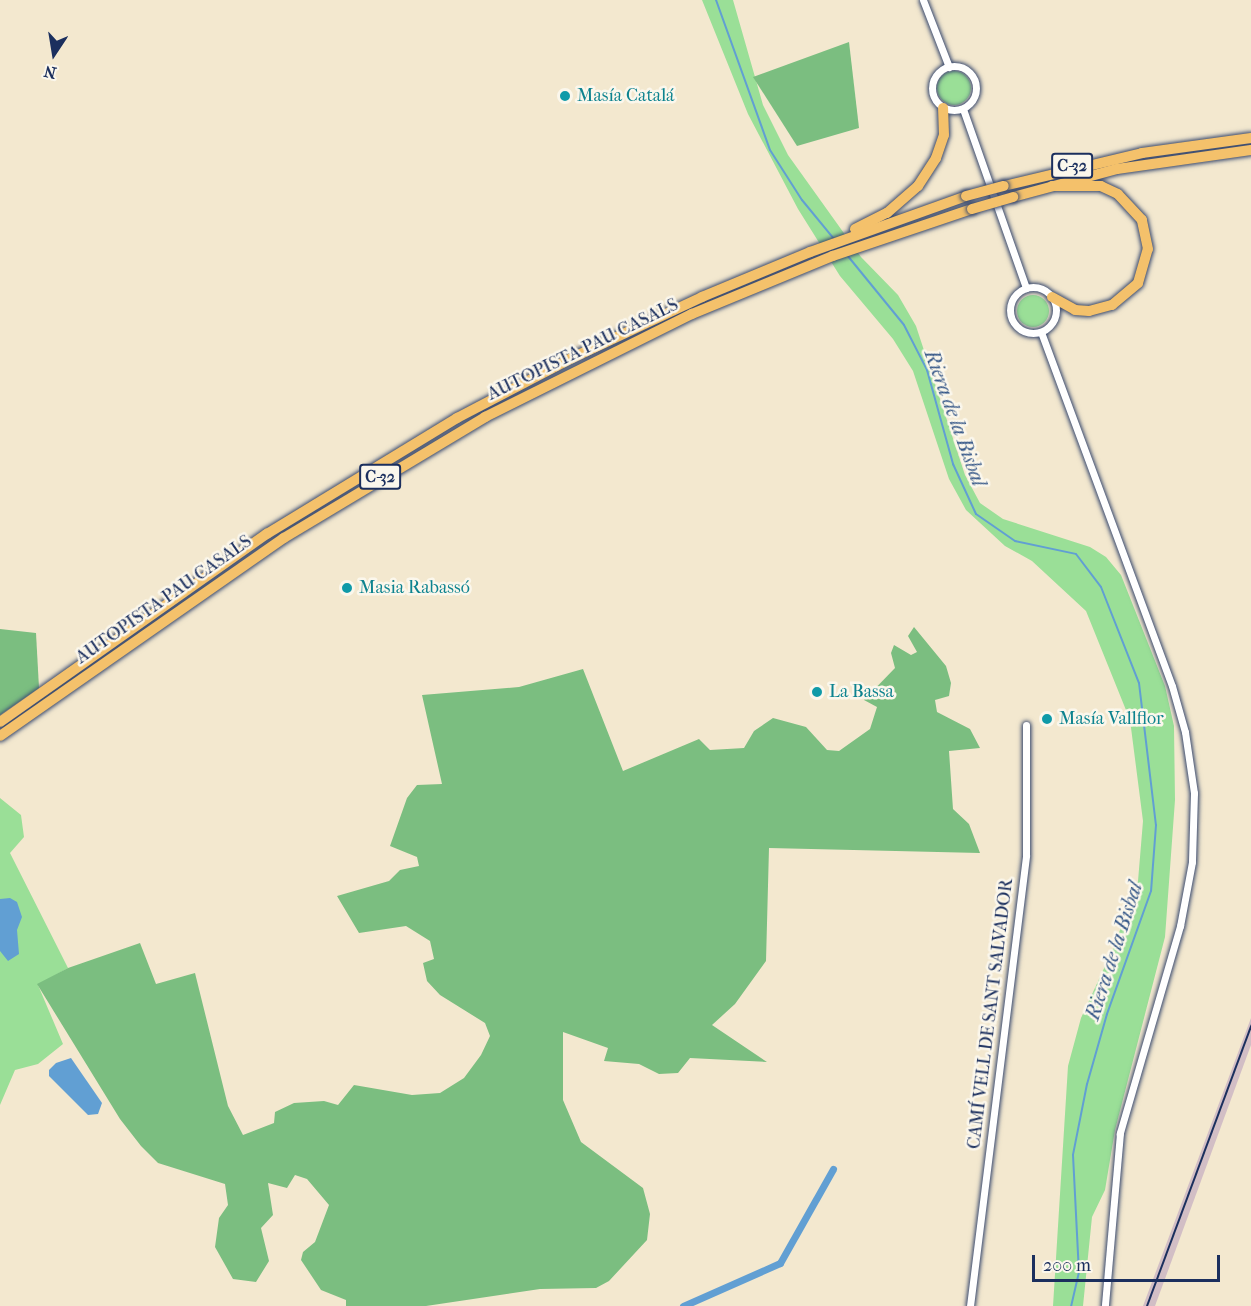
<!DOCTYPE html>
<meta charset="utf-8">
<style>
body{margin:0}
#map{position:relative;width:1251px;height:1306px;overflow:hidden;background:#f3e8cf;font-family:"IM FELL French Canon",serif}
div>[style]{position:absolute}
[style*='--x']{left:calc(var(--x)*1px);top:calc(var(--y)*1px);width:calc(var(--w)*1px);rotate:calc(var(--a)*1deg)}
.industrial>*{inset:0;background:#d2bec5}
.green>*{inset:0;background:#9adf97}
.round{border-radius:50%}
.forest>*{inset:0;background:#7bbe80}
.water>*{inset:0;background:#619fd3}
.stream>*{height:2px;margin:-1px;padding:0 1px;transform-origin:1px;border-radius:1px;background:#619fd3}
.canal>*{height:7px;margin:-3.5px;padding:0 3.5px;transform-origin:3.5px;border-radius:3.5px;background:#619fd3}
.roads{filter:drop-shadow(0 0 2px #3b4b6f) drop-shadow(0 0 2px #3b4b6f)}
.minor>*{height:7px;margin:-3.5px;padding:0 3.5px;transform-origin:3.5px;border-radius:3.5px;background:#fff}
.minor>.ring{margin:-3.5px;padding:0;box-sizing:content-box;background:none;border:7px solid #fff;border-radius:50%}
.highway>*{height:10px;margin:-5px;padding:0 5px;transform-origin:5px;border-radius:5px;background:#f4c16b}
.rail>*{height:2px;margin:-1px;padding:0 1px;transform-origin:1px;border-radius:1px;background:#1b2f5e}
.bridges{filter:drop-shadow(0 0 2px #3b4b6f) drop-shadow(0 0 2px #3b4b6f)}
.highway-bridge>*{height:10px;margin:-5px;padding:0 5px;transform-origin:5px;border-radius:5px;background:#f4c16b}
.dots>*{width:16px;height:16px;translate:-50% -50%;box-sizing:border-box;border:3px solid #fbf7ec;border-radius:50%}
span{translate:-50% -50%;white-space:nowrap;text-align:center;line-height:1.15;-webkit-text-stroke:5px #fbf7ec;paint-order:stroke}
.shield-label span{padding:2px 4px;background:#fbf7ec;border:2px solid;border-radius:4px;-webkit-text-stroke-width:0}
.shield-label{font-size:16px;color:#1b2f5e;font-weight:700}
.culture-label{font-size:18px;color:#0d838f}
.left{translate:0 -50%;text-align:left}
.street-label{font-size:18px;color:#1b2f5e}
.water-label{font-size:20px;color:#345687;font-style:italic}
.north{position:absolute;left:24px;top:24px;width:60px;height:60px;-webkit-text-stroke:4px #fbf7ec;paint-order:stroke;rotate:192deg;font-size:16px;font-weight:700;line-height:24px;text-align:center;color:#1b2f5e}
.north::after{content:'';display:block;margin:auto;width:21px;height:27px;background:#1b2f5e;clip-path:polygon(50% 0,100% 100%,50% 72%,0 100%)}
.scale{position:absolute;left:1032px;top:1255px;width:188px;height:27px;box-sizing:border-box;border:3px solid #1b2f5e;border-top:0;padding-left:8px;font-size:18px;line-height:21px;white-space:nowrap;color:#1b2f5e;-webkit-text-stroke:4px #fbf7ec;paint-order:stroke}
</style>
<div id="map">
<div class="industrial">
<div style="clip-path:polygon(1251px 1018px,1251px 1045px,1155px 1306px,1143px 1306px)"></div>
</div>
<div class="green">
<div style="clip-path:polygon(702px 0,733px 0,763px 105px,788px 155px,861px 257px,898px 295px,916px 326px,965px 475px,980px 503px,1003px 519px,1090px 547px,1106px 557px,1121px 575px,1165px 686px,1174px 726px,1175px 800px,1165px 937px,1115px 1130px,1105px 1190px,1092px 1217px,1083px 1306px,1053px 1306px,1068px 1066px,1081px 1018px,1113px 949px,1138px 881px,1143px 821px,1130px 720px,1086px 611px,1032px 561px,1005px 546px,966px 510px,949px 479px,913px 371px,893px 339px,840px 276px,798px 209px,748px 114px)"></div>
<div class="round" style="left:937px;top:71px;width:34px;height:34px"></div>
<div class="round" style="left:1017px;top:295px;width:32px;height:32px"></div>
<div style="clip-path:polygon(0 798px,21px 815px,24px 837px,10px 853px,68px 968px,38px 985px,63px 1044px,38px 1064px,15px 1070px,0 1105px)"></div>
</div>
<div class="forest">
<div style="clip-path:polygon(849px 42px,859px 128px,797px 146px,753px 77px)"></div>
<div style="clip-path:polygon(914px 627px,946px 666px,951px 683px,949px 696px,935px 700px,937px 712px,970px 729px,980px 748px,949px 751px,953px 809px,969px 824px,980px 853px,769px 848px,766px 961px,735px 1004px,712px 1025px,767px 1062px,690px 1058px,678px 1073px,659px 1074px,639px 1064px,604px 1061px,608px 1048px,563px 1032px,563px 1100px,581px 1142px,643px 1188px,650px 1214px,647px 1240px,609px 1281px,596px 1288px,540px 1289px,426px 1306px,346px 1306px,346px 1300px,321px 1290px,301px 1260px,303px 1252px,315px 1242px,329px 1205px,307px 1179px,295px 1175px,287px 1188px,268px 1183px,273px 1215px,261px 1228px,269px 1261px,256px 1282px,233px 1279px,215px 1247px,219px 1218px,228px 1205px,225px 1184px,158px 1163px,141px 1146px,120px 1119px,37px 984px,68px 968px,140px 943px,156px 984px,195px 973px,228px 1106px,243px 1135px,274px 1123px,275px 1112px,294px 1103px,324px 1101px,338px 1105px,354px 1085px,412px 1095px,440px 1093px,464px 1078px,481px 1055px,490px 1036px,485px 1023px,440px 995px,427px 981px,423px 963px,434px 959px,430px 941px,406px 926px,359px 933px,337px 896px,389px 881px,400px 870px,419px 866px,417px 857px,390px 846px,407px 798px,417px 785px,442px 784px,422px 695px,519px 687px,583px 669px,623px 771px,699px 739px,710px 750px,744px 748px,754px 731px,773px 718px,806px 727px,827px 750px,839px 751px,870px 729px,877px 707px,864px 700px,895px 668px,891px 653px,894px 645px,911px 655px,917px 652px,908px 636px)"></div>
<div style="clip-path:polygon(0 629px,36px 633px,39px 688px,0 715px)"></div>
</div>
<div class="water">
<div style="clip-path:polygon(10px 898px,17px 902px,22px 917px,17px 930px,19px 954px,8px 961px,0 951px,0 899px)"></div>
<div style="clip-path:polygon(71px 1058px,102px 1103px,98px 1114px,88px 1115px,49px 1076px,49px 1070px,56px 1063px)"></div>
</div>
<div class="stream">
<div style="--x:716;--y:0;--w:159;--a:70.2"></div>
<div style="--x:770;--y:150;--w:59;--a:57.4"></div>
<div style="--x:802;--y:200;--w:50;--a:50.6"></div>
<div style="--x:847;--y:255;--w:90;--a:50.8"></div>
<div style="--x:904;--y:325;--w:51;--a:62.9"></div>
<div style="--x:927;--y:370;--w:98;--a:74.5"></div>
<div style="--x:953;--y:464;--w:55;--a:65.3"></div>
<div style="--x:976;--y:514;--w:47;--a:34.7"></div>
<div style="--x:1015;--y:541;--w:62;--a:12"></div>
<div style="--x:1076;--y:554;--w:41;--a:52.9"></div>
<div style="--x:1101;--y:587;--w:103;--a:68.4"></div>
<div style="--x:1139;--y:683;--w:143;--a:83.2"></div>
<div style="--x:1156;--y:825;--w:66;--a:94.3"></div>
<div style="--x:1151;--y:891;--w:131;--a:109.7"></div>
<div style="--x:1107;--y:1014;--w:73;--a:105.9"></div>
<div style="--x:1087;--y:1084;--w:72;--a:101.2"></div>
<div style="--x:1073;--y:1155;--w:117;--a:87.1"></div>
<div style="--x:1079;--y:1272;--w:35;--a:103"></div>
</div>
<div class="canal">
<div style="--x:683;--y:1306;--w:106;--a:-23.9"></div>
<div style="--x:780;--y:1263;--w:108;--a:-60.6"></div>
</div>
<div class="roads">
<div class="minor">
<div style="--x:923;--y:0;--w:72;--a:68.8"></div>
<div class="ring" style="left:932px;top:66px;width:37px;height:37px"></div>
<div style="--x:963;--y:109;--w:190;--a:70.6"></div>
<div class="ring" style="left:1010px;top:287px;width:39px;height:39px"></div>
<div style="--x:1041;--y:332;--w:377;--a:69.7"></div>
<div style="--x:1172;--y:686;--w:48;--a:74.2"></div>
<div style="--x:1185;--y:732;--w:62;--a:81.6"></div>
<div style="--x:1194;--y:793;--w:69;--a:91.7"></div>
<div style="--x:1192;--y:862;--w:65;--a:100.6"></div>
<div style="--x:1180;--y:926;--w:216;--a:106.2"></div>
<div style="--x:1120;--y:1133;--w:174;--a:95"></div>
<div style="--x:970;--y:1306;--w:454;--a:-82.9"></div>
<div style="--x:1026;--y:855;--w:130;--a:-90"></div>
</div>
<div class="highway">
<div style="--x:1004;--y:186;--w:142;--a:-13.4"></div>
<div style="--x:1142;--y:153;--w:110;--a:-7.8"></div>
<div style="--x:1013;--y:197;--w:108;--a:-15.1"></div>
<div style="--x:1117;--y:169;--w:135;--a:-8.1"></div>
<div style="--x:855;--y:229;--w:36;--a:-27"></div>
<div style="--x:887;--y:213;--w:41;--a:-41.1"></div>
<div style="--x:918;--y:186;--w:33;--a:-57"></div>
<div style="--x:936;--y:158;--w:24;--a:-71"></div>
<div style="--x:944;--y:135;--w:27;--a:-92"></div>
<div style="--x:1052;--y:297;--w:26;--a:29"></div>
<div style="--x:1075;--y:310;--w:14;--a:4"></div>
<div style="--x:1089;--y:311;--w:24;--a:-15"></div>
<div style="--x:1112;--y:305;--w:34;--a:-40"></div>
<div style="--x:1138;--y:283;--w:35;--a:-74"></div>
<div style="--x:1148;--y:249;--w:30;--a:-102"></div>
<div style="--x:1142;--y:220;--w:35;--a:-133"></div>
<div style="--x:1118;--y:194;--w:19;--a:-155"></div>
<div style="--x:1101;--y:186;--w:49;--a:180"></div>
<div style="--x:0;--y:722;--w:327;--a:-35.2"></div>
<div style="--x:267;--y:534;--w:223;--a:-31.4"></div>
<div style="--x:457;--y:418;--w:130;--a:-27.6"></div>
<div style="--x:572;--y:358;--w:144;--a:-25.1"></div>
<div style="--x:702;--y:297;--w:117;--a:-22.6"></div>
<div style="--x:810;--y:252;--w:166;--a:-19.7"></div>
<div style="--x:0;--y:736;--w:346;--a:-34.9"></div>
<div style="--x:284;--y:538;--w:235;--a:-31"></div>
<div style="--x:485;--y:417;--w:231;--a:-26.5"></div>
<div style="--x:692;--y:314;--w:152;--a:-22.4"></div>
<div style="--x:833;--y:256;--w:147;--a:-18.7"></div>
</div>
</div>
<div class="rail">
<div style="--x:1147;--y:1306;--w:299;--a:-69.6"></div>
</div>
<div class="bridges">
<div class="highway-bridge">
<div style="--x:966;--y:196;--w:39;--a:-15"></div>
<div style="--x:972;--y:209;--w:43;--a:-16.3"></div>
</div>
</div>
<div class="dots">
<div style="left:565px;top:96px;background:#0f9aa8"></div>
<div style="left:347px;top:588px;background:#0f9aa8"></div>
<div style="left:817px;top:692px;background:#0f9aa8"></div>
<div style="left:1047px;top:719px;background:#0f9aa8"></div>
</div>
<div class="shield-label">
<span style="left:1072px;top:166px">C-32</span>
<span style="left:380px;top:477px">C-32</span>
</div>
<div class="culture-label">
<span class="left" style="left:577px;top:96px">Masía Catalá</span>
<span class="left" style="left:359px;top:588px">Masia Rabassó</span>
<span class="left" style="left:829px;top:692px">La Bassa</span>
<span class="left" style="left:1059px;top:719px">Masía Vallflor</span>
</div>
<div class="street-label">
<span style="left:583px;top:350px;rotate:-26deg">AUTOPISTA PAU CASALS</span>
<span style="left:164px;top:600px;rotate:-35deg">AUTOPISTA PAU CASALS</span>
<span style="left:991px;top:1014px;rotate:-83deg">CAMÍ VELL DE SANT SALVADOR</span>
</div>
<div class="water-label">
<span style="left:955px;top:418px;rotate:70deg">Riera de la Bisbal</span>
<span style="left:1114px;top:951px;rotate:-72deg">Riera de la Bisbal</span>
</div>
<div class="north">N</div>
<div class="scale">200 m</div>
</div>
